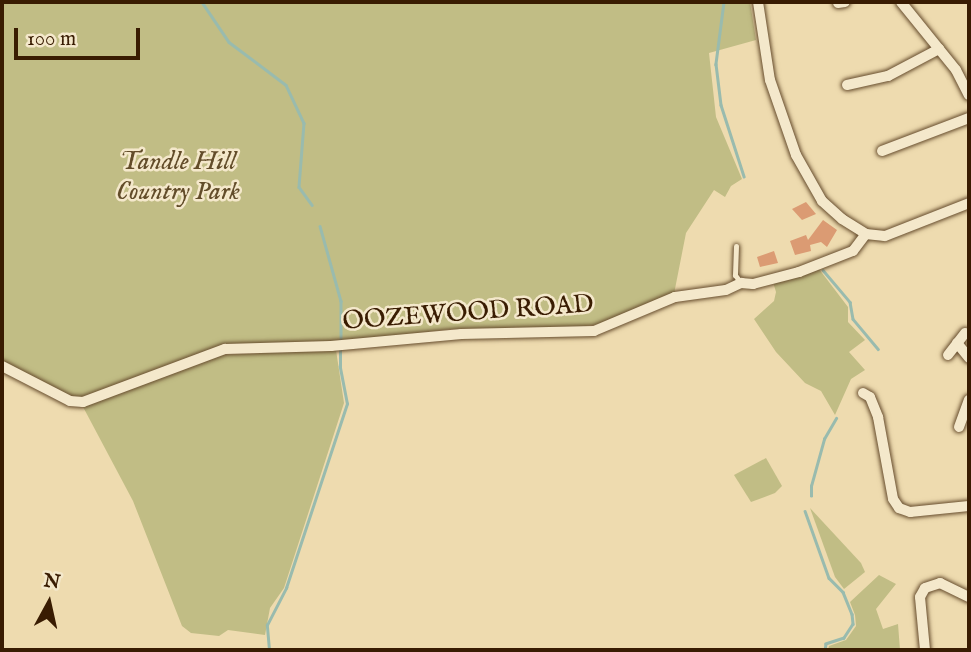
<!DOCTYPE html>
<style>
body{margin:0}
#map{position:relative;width:971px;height:652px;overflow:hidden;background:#eedbaf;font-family:"IM FELL English",serif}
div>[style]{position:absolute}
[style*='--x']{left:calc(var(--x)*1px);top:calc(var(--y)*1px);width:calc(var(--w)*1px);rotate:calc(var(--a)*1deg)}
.green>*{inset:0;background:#c1bd85}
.stream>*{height:2.5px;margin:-1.25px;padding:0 1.25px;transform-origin:1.25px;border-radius:1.25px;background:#99bbae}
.building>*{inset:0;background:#db9b73}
.roads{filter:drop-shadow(0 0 2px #664c2d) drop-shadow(0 0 2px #664c2d)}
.lane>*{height:5px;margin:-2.5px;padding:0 2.5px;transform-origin:2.5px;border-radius:2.5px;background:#f4e8cb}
.street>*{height:10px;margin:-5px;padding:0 5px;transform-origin:5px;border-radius:5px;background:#f4e8cb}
span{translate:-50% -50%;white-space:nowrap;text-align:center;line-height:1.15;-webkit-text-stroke:5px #f4e8cb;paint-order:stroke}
.park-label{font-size:26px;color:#624c29;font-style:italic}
.street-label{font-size:26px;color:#391c02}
.frame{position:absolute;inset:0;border:4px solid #391c02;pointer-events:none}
.north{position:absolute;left:14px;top:568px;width:70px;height:70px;-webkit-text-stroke:5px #f4e8cb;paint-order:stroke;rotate:8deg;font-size:19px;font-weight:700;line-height:28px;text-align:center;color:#391c02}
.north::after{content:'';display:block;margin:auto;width:24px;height:32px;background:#391c02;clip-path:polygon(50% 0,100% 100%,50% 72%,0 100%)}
.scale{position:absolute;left:14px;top:28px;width:126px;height:32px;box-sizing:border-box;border:4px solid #391c02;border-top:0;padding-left:9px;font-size:21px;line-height:24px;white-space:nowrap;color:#391c02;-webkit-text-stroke:5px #f4e8cb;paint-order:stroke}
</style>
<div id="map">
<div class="green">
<div style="clip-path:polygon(2px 2px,750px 2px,756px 40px,709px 53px,716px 117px,742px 179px,731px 186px,725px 197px,714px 190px,686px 233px,674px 294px,607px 323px,579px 327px,451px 329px,330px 344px,243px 345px,84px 398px,67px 396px,2px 363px)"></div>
<div style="clip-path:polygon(819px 269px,848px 307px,848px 322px,865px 340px,849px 352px,865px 370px,851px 379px,835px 415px,821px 391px,805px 383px,776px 352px,754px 319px,774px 301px,776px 292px,773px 282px)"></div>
<div style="clip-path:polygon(336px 350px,344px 403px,284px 588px,270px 608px,265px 635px,228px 630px,219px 636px,191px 633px,182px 626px,133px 501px,82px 405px,220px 355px)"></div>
<div style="clip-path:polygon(766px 458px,782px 486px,775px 493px,751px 502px,734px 475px)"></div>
<div style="clip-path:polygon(810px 508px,861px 563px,865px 572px,844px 589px,835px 577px)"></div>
<div style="clip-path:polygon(879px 575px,896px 584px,876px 609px,883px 629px,898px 624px,900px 650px,828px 650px,829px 646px,846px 640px,856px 626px,855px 615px,850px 602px)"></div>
</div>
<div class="stream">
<div style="--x:202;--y:2;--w:48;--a:56"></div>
<div style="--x:229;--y:42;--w:71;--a:37"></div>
<div style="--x:286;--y:85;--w:42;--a:64.7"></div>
<div style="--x:304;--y:123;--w:64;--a:94.5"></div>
<div style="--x:299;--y:187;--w:22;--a:54"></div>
<div style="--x:724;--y:2;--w:63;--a:97.4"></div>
<div style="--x:716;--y:64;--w:41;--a:83"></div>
<div style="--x:721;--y:105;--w:75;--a:72.1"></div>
<div style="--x:320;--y:226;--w:78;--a:74.4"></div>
<div style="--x:341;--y:301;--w:41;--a:90"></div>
<div style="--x:823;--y:270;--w:42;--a:49.8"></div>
<div style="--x:850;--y:302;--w:17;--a:80"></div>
<div style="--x:853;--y:319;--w:39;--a:50"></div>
<div style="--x:811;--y:496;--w:10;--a:-90"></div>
<div style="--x:811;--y:486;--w:49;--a:-74.5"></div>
<div style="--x:824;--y:439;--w:24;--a:-60"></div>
<div style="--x:805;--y:511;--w:71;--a:70.3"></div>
<div style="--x:829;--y:578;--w:20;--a:45"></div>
<div style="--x:843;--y:592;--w:24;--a:68"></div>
<div style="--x:852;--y:614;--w:10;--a:84"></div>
<div style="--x:853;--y:624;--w:17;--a:123"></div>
<div style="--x:844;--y:638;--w:19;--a:162"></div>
<div style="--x:826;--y:644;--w:6;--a:99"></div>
<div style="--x:269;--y:650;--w:25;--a:-95"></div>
<div style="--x:267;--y:625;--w:42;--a:-62.8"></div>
<div style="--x:286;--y:588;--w:194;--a:-71.7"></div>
<div style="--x:347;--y:404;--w:38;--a:-101"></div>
<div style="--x:340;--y:367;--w:18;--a:-90"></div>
</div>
<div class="building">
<div style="clip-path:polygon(806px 202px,816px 214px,802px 220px,792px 209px)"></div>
<div style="clip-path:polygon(823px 220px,837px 230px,827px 247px,821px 242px,810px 245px,811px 251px,795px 255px,790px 241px,806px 235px,808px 240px)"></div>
<div style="clip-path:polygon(774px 251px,778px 263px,760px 267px,757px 257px)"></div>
</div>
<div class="roads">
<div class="lane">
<div style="--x:736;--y:246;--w:29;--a:92"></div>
<div style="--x:735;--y:275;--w:10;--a:53"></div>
</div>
<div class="street">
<div style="--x:758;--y:2;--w:79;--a:81.3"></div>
<div style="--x:770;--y:80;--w:79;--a:70.9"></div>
<div style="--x:796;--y:155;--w:53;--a:60.5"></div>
<div style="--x:822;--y:201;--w:27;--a:42"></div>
<div style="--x:842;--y:219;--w:28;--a:32"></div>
<div style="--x:901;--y:2;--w:87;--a:51"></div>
<div style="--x:956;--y:70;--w:28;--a:63"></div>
<div style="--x:838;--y:3;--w:7;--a:-8"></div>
<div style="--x:847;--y:85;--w:42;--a:-12.4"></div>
<div style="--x:888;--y:76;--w:58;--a:-27.9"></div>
<div style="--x:882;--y:151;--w:93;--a:-20.8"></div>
<div style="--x:957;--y:343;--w:19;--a:51"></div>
<div style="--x:948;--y:355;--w:28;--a:-52"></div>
<div style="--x:2;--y:366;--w:76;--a:27.2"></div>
<div style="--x:70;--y:401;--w:13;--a:4"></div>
<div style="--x:83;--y:402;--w:152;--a:-20.5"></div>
<div style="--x:225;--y:349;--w:106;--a:-1.6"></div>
<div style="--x:331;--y:346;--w:131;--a:-5.3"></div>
<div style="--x:461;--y:334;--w:133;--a:-1.3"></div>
<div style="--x:594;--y:331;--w:88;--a:-22.8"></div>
<div style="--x:675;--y:297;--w:51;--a:-7.8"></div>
<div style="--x:726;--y:290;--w:17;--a:-25"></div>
<div style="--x:741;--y:283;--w:12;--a:5"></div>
<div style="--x:753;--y:284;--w:48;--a:-14.6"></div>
<div style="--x:799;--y:272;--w:58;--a:-21.3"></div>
<div style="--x:853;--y:251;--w:21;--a:-53"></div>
<div style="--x:866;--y:234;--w:19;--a:6"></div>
<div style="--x:885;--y:236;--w:90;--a:-21.4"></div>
<div style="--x:863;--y:393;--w:8;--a:30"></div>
<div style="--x:870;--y:397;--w:22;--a:68"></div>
<div style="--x:878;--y:417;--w:83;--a:79.6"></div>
<div style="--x:893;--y:499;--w:11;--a:56"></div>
<div style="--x:899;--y:508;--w:12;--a:20"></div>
<div style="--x:910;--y:512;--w:59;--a:-5.8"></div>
<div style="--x:959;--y:427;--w:29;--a:-70"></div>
<div style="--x:925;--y:650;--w:53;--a:-95.4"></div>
<div style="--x:920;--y:597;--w:10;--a:-61"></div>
<div style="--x:925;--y:588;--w:16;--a:-18"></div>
<div style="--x:940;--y:583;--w:32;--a:26"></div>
</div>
</div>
<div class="park-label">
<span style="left:178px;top:177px">Tandle Hill<br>Country Park</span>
</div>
<div class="street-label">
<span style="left:468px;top:313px;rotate:-4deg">OOZEWOOD ROAD</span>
</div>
<div class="frame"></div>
<div class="north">N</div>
<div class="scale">100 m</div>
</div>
